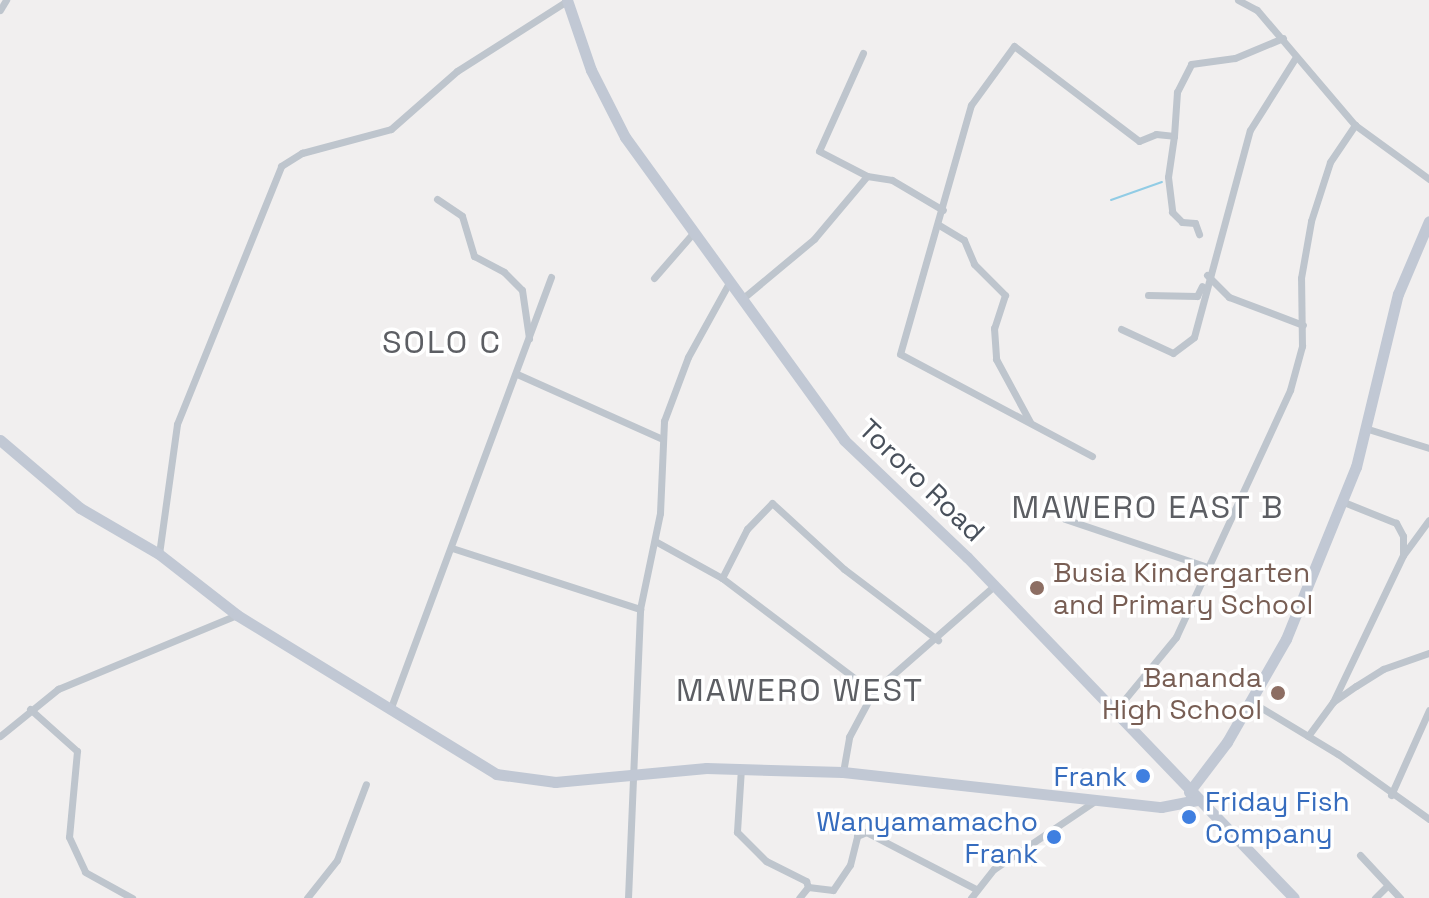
<!DOCTYPE html>
<style>
body{margin:0}
#map{position:relative;width:1429px;height:898px;overflow:hidden;background:#f1efef;font-family:"Space Grotesk",sans-serif}
div>[style]{position:absolute}
[style*='--x']{left:calc(var(--x)*1px);top:calc(var(--y)*1px);width:calc(var(--w)*1px);rotate:calc(var(--a)*1deg)}
.stream>*{height:2px;margin:-1px;padding:0 1px;transform-origin:1px;border-radius:1px;background:#91cce5}
.street>*{height:7px;margin:-3.5px;padding:0 3.5px;transform-origin:3.5px;border-radius:3.5px;background:#bec5cd}
.secondary>*{height:11px;margin:-5.5px;padding:0 5.5px;transform-origin:5.5px;border-radius:5.5px;background:#c1c8d4}
.dots>*{width:22px;height:22px;translate:-50% -50%;box-sizing:border-box;border:4px solid #fff;border-radius:50%}
span{translate:-50% -50%;white-space:nowrap;text-align:center;line-height:1.15;-webkit-text-stroke:7px #fff;paint-order:stroke}
.street-label{font-size:28px;color:#48505b}
.education-label{font-size:28px;color:#785e54}
.left{translate:0 -50%;text-align:left}
.right{translate:-100% -50%;text-align:right}
.shop-label{font-size:28px;color:#366cbe}
.quarter-label{font-size:32px;color:#5c5e63;letter-spacing:2px}
</style>
<div id="map">
<div class="stream">
<div style="--x:1111;--y:200;--w:54;--a:-19.4"></div>
</div>
<div class="street">
<div style="--x:1238;--y:0;--w:21;--a:28"></div>
<div style="--x:1257;--y:10;--w:151;--a:49.6"></div>
<div style="--x:1355;--y:125;--w:92;--a:36.1"></div>
<div style="--x:0;--y:10;--w:12;--a:-59"></div>
<div style="--x:863;--y:53;--w:107;--a:114.2"></div>
<div style="--x:819;--y:151;--w:54;--a:27.5"></div>
<div style="--x:1174;--y:136;--w:41;--a:98.3"></div>
<div style="--x:1168;--y:177;--w:35;--a:83"></div>
<div style="--x:1172;--y:212;--w:14;--a:45"></div>
<div style="--x:1182;--y:222;--w:13;--a:4"></div>
<div style="--x:1195;--y:223;--w:12;--a:70"></div>
<div style="--x:437;--y:199;--w:30;--a:34"></div>
<div style="--x:462;--y:216;--w:42;--a:73.3"></div>
<div style="--x:474;--y:256;--w:34;--a:28"></div>
<div style="--x:504;--y:272;--w:25;--a:45"></div>
<div style="--x:522;--y:290;--w:49;--a:81.7"></div>
<div style="--x:939;--y:225;--w:29;--a:31"></div>
<div style="--x:964;--y:240;--w:26;--a:67"></div>
<div style="--x:974;--y:264;--w:44;--a:45"></div>
<div style="--x:1005;--y:295;--w:35;--a:108"></div>
<div style="--x:994;--y:328;--w:31;--a:86"></div>
<div style="--x:996;--y:359;--w:72;--a:61.6"></div>
<div style="--x:1207;--y:275;--w:31;--a:45"></div>
<div style="--x:1229;--y:297;--w:79;--a:20.7"></div>
<div style="--x:654;--y:278;--w:61;--a:-49"></div>
<div style="--x:1148;--y:295;--w:49;--a:1.2"></div>
<div style="--x:1197;--y:296;--w:11;--a:-63"></div>
<div style="--x:742;--y:299;--w:94;--a:-39.8"></div>
<div style="--x:814;--y:239;--w:82;--a:-49.9"></div>
<div style="--x:867;--y:176;--w:25;--a:9"></div>
<div style="--x:892;--y:180;--w:59;--a:30.5"></div>
<div style="--x:1121;--y:329;--w:57;--a:24.8"></div>
<div style="--x:1173;--y:353;--w:26;--a:-37"></div>
<div style="--x:1194;--y:337;--w:214;--a:-74.9"></div>
<div style="--x:1250;--y:130;--w:86;--a:-57.8"></div>
<div style="--x:517;--y:374;--w:159;--a:24.1"></div>
<div style="--x:1368;--y:429;--w:64;--a:17.3"></div>
<div style="--x:1092;--y:456;--w:217;--a:-152"></div>
<div style="--x:900;--y:354;--w:259;--a:-74.1"></div>
<div style="--x:971;--y:105;--w:73;--a:-53.9"></div>
<div style="--x:1014;--y:46;--w:157;--a:37.2"></div>
<div style="--x:1139;--y:141;--w:18;--a:-22"></div>
<div style="--x:1156;--y:134;--w:18;--a:6"></div>
<div style="--x:1174;--y:136;--w:44;--a:-86.1"></div>
<div style="--x:1177;--y:92;--w:31;--a:-63"></div>
<div style="--x:1191;--y:64;--w:44;--a:-7.8"></div>
<div style="--x:1235;--y:58;--w:52;--a:-22.6"></div>
<div style="--x:1065;--y:519;--w:148;--a:18.6"></div>
<div style="--x:655;--y:541;--w:77;--a:28.9"></div>
<div style="--x:722;--y:578;--w:189;--a:37.1"></div>
<div style="--x:873;--y:692;--w:161;--a:-41.2"></div>
<div style="--x:452;--y:548;--w:198;--a:18"></div>
<div style="--x:159;--y:554;--w:131;--a:-82.1"></div>
<div style="--x:177;--y:424;--w:278;--a:-68"></div>
<div style="--x:281;--y:166;--w:25;--a:-32"></div>
<div style="--x:302;--y:153;--w:92;--a:-15.1"></div>
<div style="--x:391;--y:129;--w:88;--a:-41.3"></div>
<div style="--x:457;--y:71;--w:130;--a:-32.5"></div>
<div style="--x:1404;--y:554;--w:42;--a:-53.7"></div>
<div style="--x:722;--y:578;--w:55;--a:-63"></div>
<div style="--x:747;--y:529;--w:36;--a:-46"></div>
<div style="--x:772;--y:503;--w:98;--a:42.5"></div>
<div style="--x:844;--y:569;--w:118;--a:37.1"></div>
<div style="--x:1250;--y:701;--w:103;--a:31.1"></div>
<div style="--x:1338;--y:754;--w:112;--a:35.5"></div>
<div style="--x:1333;--y:702;--w:163;--a:-64.5"></div>
<div style="--x:1403;--y:555;--w:19;--a:-90"></div>
<div style="--x:1403;--y:536;--w:15;--a:-118"></div>
<div style="--x:1396;--y:523;--w:59;--a:-158.2"></div>
<div style="--x:30;--y:709;--w:63;--a:41.8"></div>
<div style="--x:77;--y:751;--w:86;--a:95.3"></div>
<div style="--x:69;--y:837;--w:38;--a:65"></div>
<div style="--x:85;--y:872;--w:54;--a:29"></div>
<div style="--x:390;--y:710;--w:462;--a:-69.6"></div>
<div style="--x:1115;--y:711;--w:96;--a:-50.5"></div>
<div style="--x:1176;--y:637;--w:272;--a:-65.2"></div>
<div style="--x:1290;--y:390;--w:46;--a:-74.7"></div>
<div style="--x:1302;--y:346;--w:68;--a:-90.8"></div>
<div style="--x:1301;--y:278;--w:58;--a:-80"></div>
<div style="--x:1311;--y:221;--w:62;--a:-72.1"></div>
<div style="--x:1330;--y:162;--w:45;--a:-56"></div>
<div style="--x:0;--y:736;--w:75;--a:-39"></div>
<div style="--x:58;--y:689;--w:194;--a:-22.5"></div>
<div style="--x:1308;--y:736;--w:42;--a:-53.7"></div>
<div style="--x:1333;--y:702;--w:28;--a:-35"></div>
<div style="--x:1356;--y:686;--w:32;--a:-32"></div>
<div style="--x:1383;--y:669;--w:49;--a:-19.2"></div>
<div style="--x:741;--y:768;--w:64;--a:93.6"></div>
<div style="--x:737;--y:832;--w:41;--a:45"></div>
<div style="--x:766;--y:861;--w:45;--a:26.6"></div>
<div style="--x:806;--y:881;--w:6;--a:72"></div>
<div style="--x:808;--y:887;--w:14;--a:129"></div>
<div style="--x:843;--y:772;--w:36;--a:-80"></div>
<div style="--x:849;--y:737;--w:51;--a:-61.9"></div>
<div style="--x:1391;--y:795;--w:93;--a:-65.9"></div>
<div style="--x:1360;--y:855;--w:59;--a:47.1"></div>
<div style="--x:808;--y:887;--w:25;--a:7"></div>
<div style="--x:833;--y:890;--w:30;--a:-56"></div>
<div style="--x:850;--y:865;--w:30;--a:-76"></div>
<div style="--x:857;--y:836;--w:10;--a:-24"></div>
<div style="--x:866;--y:832;--w:124;--a:27.4"></div>
<div style="--x:307;--y:898;--w:48;--a:-51.7"></div>
<div style="--x:337;--y:860;--w:81;--a:-69.1"></div>
<div style="--x:628;--y:898;--w:289;--a:-87.6"></div>
<div style="--x:640;--y:609;--w:98;--a:-78.2"></div>
<div style="--x:660;--y:513;--w:92;--a:-87.5"></div>
<div style="--x:664;--y:421;--w:68;--a:-69.4"></div>
<div style="--x:688;--y:357;--w:87;--a:-61.1"></div>
<div style="--x:971;--y:898;--w:37;--a:-52"></div>
<div style="--x:994;--y:869;--w:122;--a:-34"></div>
<div style="--x:1375;--y:898;--w:17;--a:-45"></div>
</div>
<div class="secondary">
<div style="--x:567;--y:0;--w:74;--a:71.1"></div>
<div style="--x:591;--y:70;--w:75;--a:63.1"></div>
<div style="--x:625;--y:137;--w:374;--a:54.1"></div>
<div style="--x:844;--y:440;--w:170;--a:43.6"></div>
<div style="--x:967;--y:557;--w:472;--a:46.2"></div>
<div style="--x:0;--y:440;--w:105;--a:40.4"></div>
<div style="--x:80;--y:508;--w:91;--a:30.2"></div>
<div style="--x:159;--y:554;--w:99;--a:38"></div>
<div style="--x:237;--y:615;--w:304;--a:31.5"></div>
<div style="--x:496;--y:774;--w:60;--a:7.7"></div>
<div style="--x:555;--y:782;--w:152;--a:-5.3"></div>
<div style="--x:706;--y:768;--w:137;--a:1.7"></div>
<div style="--x:843;--y:772;--w:320;--a:6.3"></div>
<div style="--x:1161;--y:807;--w:38;--a:-11"></div>
<div style="--x:1189;--y:792;--w:63;--a:-52.8"></div>
<div style="--x:1227;--y:742;--w:119;--a:-60.2"></div>
<div style="--x:1286;--y:639;--w:186;--a:-67.9"></div>
<div style="--x:1356;--y:467;--w:178;--a:-76.4"></div>
<div style="--x:1398;--y:294;--w:79;--a:-67"></div>
</div>
<div class="dots">
<div style="left:1037px;top:588px;background:#8d6e63"></div>
<div style="left:1278px;top:693px;background:#8d6e63"></div>
<div style="left:1143px;top:776px;background:#3f7fe0"></div>
<div style="left:1189px;top:817px;background:#3f7fe0"></div>
<div style="left:1054px;top:837px;background:#3f7fe0"></div>
</div>
<div class="street-label">
<span style="left:922px;top:480px;rotate:44deg">Tororo Road</span>
</div>
<div class="education-label">
<span class="left" style="left:1053px;top:588px">Busia Kindergarten<br>and Primary School</span>
<span class="right" style="left:1262px;top:693px">Bananda<br>High School</span>
</div>
<div class="shop-label">
<span class="right" style="left:1127px;top:776px">Frank</span>
<span class="left" style="left:1205px;top:817px">Friday Fish<br>Company</span>
<span class="right" style="left:1038px;top:837px">Wanyamamacho<br>Frank</span>
</div>
<div class="quarter-label">
<span style="left:442px;top:342px">SOLO C</span>
<span style="left:1148px;top:507px">MAWERO EAST B</span>
<span style="left:800px;top:690px">MAWERO WEST</span>
</div>
</div>
